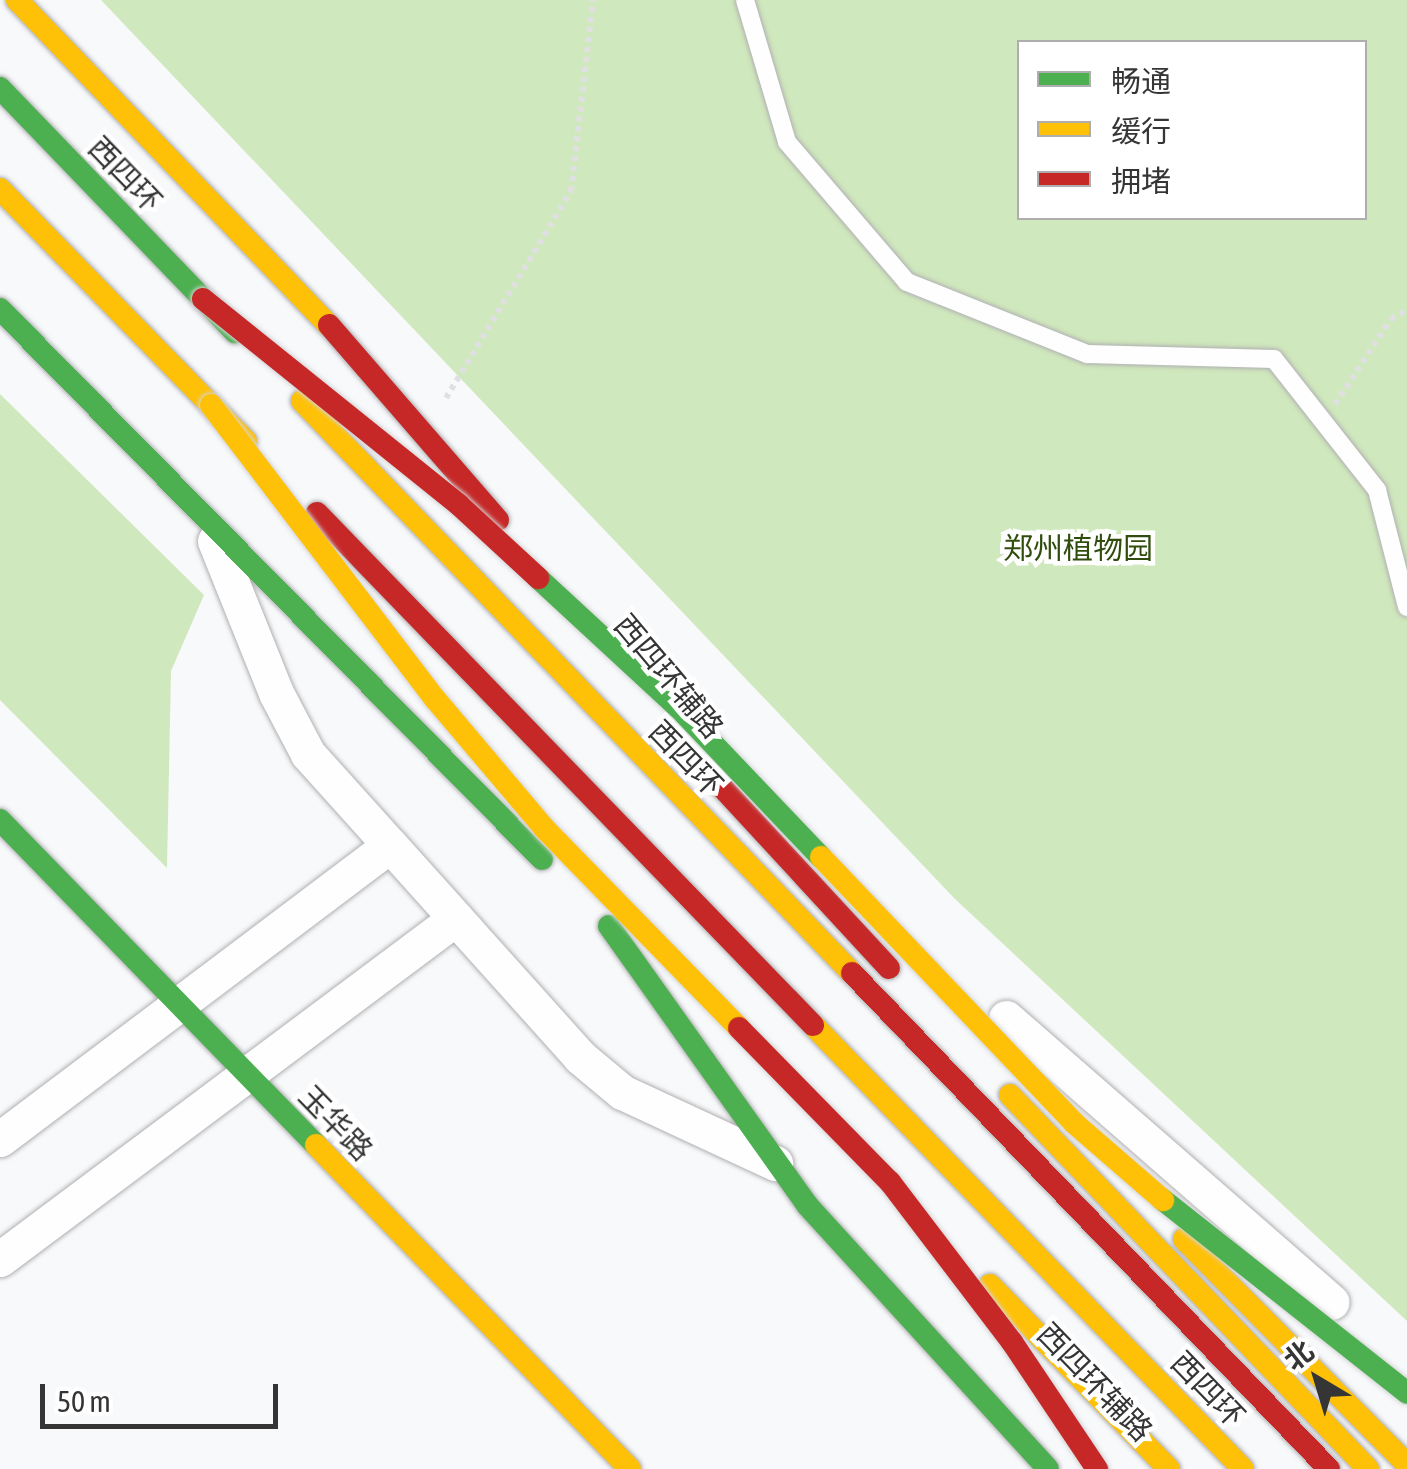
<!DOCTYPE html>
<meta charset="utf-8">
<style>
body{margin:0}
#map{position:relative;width:1407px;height:1469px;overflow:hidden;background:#f8f9fb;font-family:"Asap Condensed","Noto Sans SC",sans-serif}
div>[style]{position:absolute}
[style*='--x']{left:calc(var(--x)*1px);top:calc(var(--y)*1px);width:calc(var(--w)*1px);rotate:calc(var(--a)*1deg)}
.green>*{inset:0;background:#d0e8bd}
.path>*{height:6px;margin-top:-3px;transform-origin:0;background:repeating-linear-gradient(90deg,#e0e0e2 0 5px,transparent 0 10px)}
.roads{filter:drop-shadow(0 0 2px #b0b0b2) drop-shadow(0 0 2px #b0b0b2)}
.lane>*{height:18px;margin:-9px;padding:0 9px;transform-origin:9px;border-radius:9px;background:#fefefe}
.street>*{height:35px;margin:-17.5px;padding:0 17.5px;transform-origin:17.5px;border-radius:17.5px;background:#fefefe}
.fast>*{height:22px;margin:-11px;padding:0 11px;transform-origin:11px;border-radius:11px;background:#4caf50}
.slow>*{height:22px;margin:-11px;padding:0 11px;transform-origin:11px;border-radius:11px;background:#ffc107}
.jam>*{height:22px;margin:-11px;padding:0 11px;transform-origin:11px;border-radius:11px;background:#c62828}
.bridges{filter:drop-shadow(0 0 2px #d4d4d5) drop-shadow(0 0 2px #d4d4d5)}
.fast-bridge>*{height:22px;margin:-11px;padding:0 11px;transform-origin:11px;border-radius:11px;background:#4caf50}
.slow-bridge>*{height:22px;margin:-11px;padding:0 11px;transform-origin:11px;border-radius:11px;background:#ffc107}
.jam-bridge>*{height:22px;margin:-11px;padding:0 11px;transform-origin:11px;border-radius:11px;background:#c62828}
span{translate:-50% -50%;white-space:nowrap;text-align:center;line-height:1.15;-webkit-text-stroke:9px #fff;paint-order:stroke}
.street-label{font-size:30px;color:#353536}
.park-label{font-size:30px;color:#314d0d}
.legend{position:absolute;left:1017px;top:40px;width:350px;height:180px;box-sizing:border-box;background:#fff;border:2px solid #aeaeaf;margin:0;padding:12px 18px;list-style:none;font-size:30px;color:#353536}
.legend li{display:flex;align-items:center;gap:20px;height:50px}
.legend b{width:50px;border:2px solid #aeaeaf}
.north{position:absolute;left:1267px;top:1329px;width:100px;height:100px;-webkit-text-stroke:8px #fff;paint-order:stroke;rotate:322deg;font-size:28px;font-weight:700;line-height:40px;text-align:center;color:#353536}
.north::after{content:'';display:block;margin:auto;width:35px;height:45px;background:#353536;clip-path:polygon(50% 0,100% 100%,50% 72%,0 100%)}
.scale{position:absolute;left:40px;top:1384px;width:238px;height:45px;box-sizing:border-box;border:5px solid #353536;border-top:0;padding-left:12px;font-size:30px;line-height:35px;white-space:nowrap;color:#353536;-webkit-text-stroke:8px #fff;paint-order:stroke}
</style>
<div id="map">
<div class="green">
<div style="clip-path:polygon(evenodd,101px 0,1407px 0,1407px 1321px,954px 898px,101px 0,1019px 42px,1364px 42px,1364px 218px,1019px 218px,1019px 42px)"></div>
<div style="clip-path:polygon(0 394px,204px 595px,171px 671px,167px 868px,0 700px)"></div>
</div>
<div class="path">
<div style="--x:446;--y:398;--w:242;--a:-58.9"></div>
<div style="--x:571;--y:191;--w:192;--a:-83.4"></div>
<div style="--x:1335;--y:404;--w:102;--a:-56.6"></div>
<div style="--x:1391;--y:319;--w:18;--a:-29"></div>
</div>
<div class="roads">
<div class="lane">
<div style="--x:745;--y:0;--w:148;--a:73.5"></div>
<div style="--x:787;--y:142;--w:184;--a:49.4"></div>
<div style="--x:907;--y:282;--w:194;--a:21.8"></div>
<div style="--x:1087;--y:354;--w:187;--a:1.5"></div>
<div style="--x:1274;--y:359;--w:167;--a:51.8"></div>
<div style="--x:1377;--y:490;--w:121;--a:75.6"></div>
</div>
<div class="street">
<div style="--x:215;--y:541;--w:164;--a:68.1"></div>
<div style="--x:276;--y:693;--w:69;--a:62.3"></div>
<div style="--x:308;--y:754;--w:122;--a:48"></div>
<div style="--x:390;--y:845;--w:285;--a:48.1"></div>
<div style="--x:580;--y:1057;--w:55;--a:39.8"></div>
<div style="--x:622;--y:1092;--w:169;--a:24.9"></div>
<div style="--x:1006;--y:1018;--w:432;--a:41.1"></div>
<div style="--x:0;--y:1139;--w:488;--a:-37"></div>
<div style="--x:0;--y:1259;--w:569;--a:-36.79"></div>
</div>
<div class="fast">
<div style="--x:0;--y:88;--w:339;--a:46.1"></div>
<div style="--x:0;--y:309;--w:772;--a:45.42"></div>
<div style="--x:0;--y:820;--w:453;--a:45.8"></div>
<div style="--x:609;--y:926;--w:342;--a:54.6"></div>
<div style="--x:807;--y:1205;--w:357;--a:47.6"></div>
</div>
<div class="slow">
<div style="--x:17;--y:0;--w:451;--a:46.2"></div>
<div style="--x:0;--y:189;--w:352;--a:45.7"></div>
<div style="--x:302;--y:401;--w:794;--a:46.12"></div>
<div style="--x:813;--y:1025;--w:618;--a:45.92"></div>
<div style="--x:1010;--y:1095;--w:518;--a:46.25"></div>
<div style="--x:316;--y:1145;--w:451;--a:45.9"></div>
<div style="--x:1184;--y:1239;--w:317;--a:45.3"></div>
<div style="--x:990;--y:1285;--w:257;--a:45.8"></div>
</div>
<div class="jam">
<div style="--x:329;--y:325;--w:258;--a:49.1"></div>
<div style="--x:317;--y:513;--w:713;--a:45.91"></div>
<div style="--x:720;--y:785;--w:249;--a:47.3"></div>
<div style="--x:852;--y:973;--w:688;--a:46.12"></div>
</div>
</div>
<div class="bridges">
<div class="fast-bridge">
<div style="--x:538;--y:578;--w:190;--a:42.7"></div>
<div style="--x:678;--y:707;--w:207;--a:46.4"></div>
<div style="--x:1163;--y:1200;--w:311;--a:38.3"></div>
</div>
<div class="slow-bridge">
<div style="--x:211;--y:405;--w:371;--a:52.7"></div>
<div style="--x:436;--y:700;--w:169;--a:49.8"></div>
<div style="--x:545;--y:829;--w:278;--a:45.7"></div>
<div style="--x:821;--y:857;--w:367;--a:46.4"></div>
<div style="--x:1074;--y:1123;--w:118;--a:40.9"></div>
</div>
<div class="jam-bridge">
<div style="--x:203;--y:299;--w:329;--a:38.8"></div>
<div style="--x:459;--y:505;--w:108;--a:42.7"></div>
<div style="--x:739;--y:1028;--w:216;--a:45.6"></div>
<div style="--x:890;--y:1182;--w:201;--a:52.7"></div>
<div style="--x:1012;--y:1342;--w:153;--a:56.2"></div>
</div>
</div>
<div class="street-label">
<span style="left:125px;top:174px;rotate:46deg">西四环</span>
<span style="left:669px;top:676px;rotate:50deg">西四环辅路</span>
<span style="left:686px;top:758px;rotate:46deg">西四环</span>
<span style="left:336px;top:1123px;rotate:46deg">玉华路</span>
<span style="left:1095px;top:1382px;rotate:46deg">西四环辅路</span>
<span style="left:1208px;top:1389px;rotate:46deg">西四环</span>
</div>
<div class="park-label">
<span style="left:1078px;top:548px">郑州植物园</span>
</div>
<ul class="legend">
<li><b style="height:12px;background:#4caf50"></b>畅通</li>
<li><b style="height:12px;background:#ffc107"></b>缓行</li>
<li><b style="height:12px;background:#c62828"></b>拥堵</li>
</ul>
<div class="north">北</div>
<div class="scale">50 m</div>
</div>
